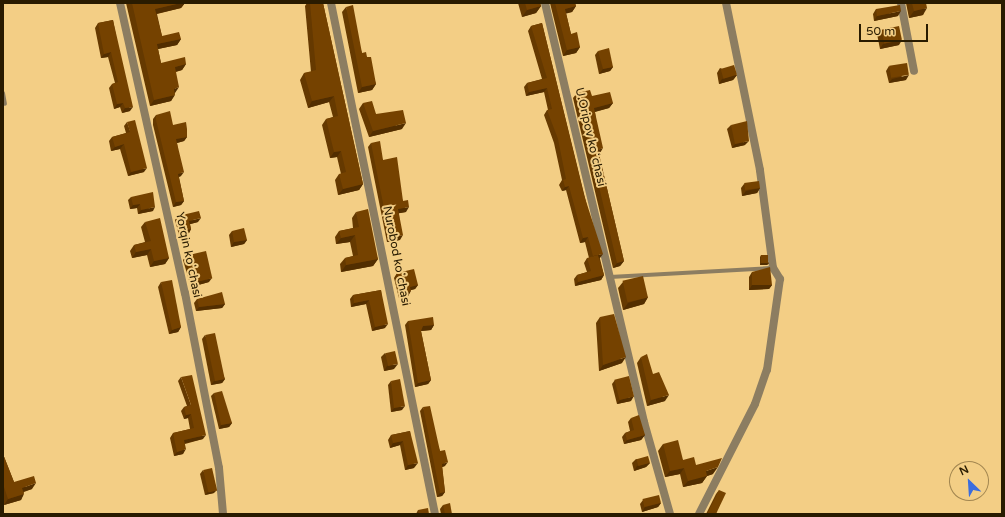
<!DOCTYPE html>
<meta charset="utf-8">
<style>
body{margin:0}
#map{position:relative;width:1005px;height:517px;overflow:hidden;background:#f3ce85;font-family:"Varela Round",sans-serif}
div>[style]{position:absolute}
[style*='--x']{left:calc(var(--x)*1px);top:calc(var(--y)*1px);width:calc(var(--w)*1px);rotate:calc(var(--a)*1deg)}
.service>*{height:4px;margin:-2px;padding:0 2px;transform-origin:2px;border-radius:2px;background:#8c7d61}
.minor>*{height:8px;margin:-4px;padding:0 4px;transform-origin:4px;border-radius:4px;background:#8c7d61}
.wall>*{inset:0;background:#653900}
.shaded-wall>*{inset:0;background:#522e00}
.building>*{inset:0;background:#754200;transform-origin:0 0}
span{translate:-50% -50%;white-space:nowrap;text-align:center;line-height:1.15;-webkit-text-stroke:4px #f3ce85;paint-order:stroke}
.street-label{font-size:12px;color:#291b00}
.frame{position:absolute;inset:0;border:4px solid #291b00;pointer-events:none}
.north{position:absolute;left:949px;top:461px;width:40px;height:40px;box-sizing:border-box;background:#f3ce85;border:1px solid #a28650;border-radius:50%;rotate:335deg;font-size:11px;font-weight:700;line-height:16px;text-align:center;color:#291b00}
.north::after{content:'';display:block;margin:auto;width:14px;height:18px;background:#3b6dde;clip-path:polygon(50% 0,100% 100%,50% 72%,0 100%)}
.scale{position:absolute;left:859px;top:24px;width:69px;height:18px;box-sizing:border-box;border:2px solid #291b00;border-top:0;padding-left:5px;font-size:12px;line-height:14px;white-space:nowrap;color:#291b00;-webkit-text-stroke:3px #f3ce85;paint-order:stroke}
</style>
<div id="map">
<div class="service">
<div style="--x:3;--y:93;--w:11;--a:80"></div>
<div style="--x:610;--y:277;--w:160;--a:-3.2"></div>
</div>
<div class="minor">
<div style="--x:120;--y:3;--w:297;--a:77.4"></div>
<div style="--x:185;--y:293;--w:178;--a:79"></div>
<div style="--x:219;--y:468;--w:46;--a:85"></div>
<div style="--x:331;--y:3;--w:521;--a:78.5"></div>
<div style="--x:545;--y:3;--w:431;--a:76.7"></div>
<div style="--x:644;--y:422;--w:96;--a:74.2"></div>
<div style="--x:901;--y:3;--w:69;--a:79.2"></div>
<div style="--x:699;--y:514;--w:123;--a:-63"></div>
<div style="--x:755;--y:404;--w:36;--a:-71"></div>
<div style="--x:767;--y:370;--w:92;--a:-81.9"></div>
<div style="--x:780;--y:279;--w:13;--a:-122"></div>
<div style="--x:773;--y:268;--w:99;--a:-97.6"></div>
<div style="--x:760;--y:170;--w:170;--a:-101.5"></div>
</div>
<div class="wall">
<div style="clip-path:polygon(126px 3px,185px 3px,181px 8px,157px 14px,162px 36px,181px 39px,177px 45px,158px 49px,161px 63px,186px 64px,182px 70px,176px 72px,175px 93px,171px 101px,150px 106px)"></div>
<div style="clip-path:polygon(307px 3px,323px 3px,363px 184px,359px 190px,338px 195px,335px 180px,339px 174px,341px 174px,337px 157px,330px 158px,322px 125px,326px 119px,333px 117px,329px 102px,308px 108px,300px 80px,304px 73px,311px 72px,305px 6px)"></div>
<div style="clip-path:polygon(518px 3px,540px 3px,541px 6px,536px 13px,522px 17px)"></div>
<div style="clip-path:polygon(550px 3px,575px 3px,576px 6px,572px 12px,566px 13px,571px 34px,580px 47px,576px 53px,563px 56px)"></div>
<div style="clip-path:polygon(906px 3px,926px 3px,923px 15px,909px 18px)"></div>
<div style="clip-path:polygon(346px 7px,362px 53px,367px 57px,376px 84px,372px 90px,358px 93px,342px 12px)"></div>
<div style="clip-path:polygon(876px 9px,898px 16px,874px 21px,873px 14px)"></div>
<div style="clip-path:polygon(113px 20px,130px 111px,122px 113px,120px 107px,114px 109px,109px 88px,112px 84px,115px 83px,108px 57px,101px 58px,95px 28px,98px 23px)"></div>
<div style="clip-path:polygon(542px 23px,604px 275px,601px 280px,575px 286px,574px 279px,577px 275px,587px 272px,584px 263px,587px 258px,589px 258px,585px 242px,580px 243px,566px 190px,562px 191px,559px 185px,562px 180px,554px 143px,544px 115px,547px 110px,548px 110px,544px 92px,526px 96px,524px 87px,527px 83px,542px 79px,528px 31px,531px 26px)"></div>
<div style="clip-path:polygon(881px 30px,899px 45px,880px 49px,877px 34px)"></div>
<div style="clip-path:polygon(598px 51px,613px 67px,610px 71px,599px 74px,595px 55px)"></div>
<div style="clip-path:polygon(889px 66px,906px 80px,889px 83px,886px 71px)"></div>
<div style="clip-path:polygon(720px 68px,737px 75px,733px 80px,719px 84px,717px 73px)"></div>
<div style="clip-path:polygon(577px 93px,592px 96px,613px 103px,609px 108px,595px 112px,600px 153px,599px 154px,624px 261px,620px 266px,613px 268px,573px 98px)"></div>
<div style="clip-path:polygon(363px 103px,376px 114px,402px 129px,369px 137px,359px 109px)"></div>
<div style="clip-path:polygon(156px 115px,173px 125px,187px 137px,184px 141px,177px 143px,181px 176px,179px 177px,184px 201px,181px 205px,173px 207px,153px 125px,153px 119px)"></div>
<div style="clip-path:polygon(127px 122px,144px 172px,128px 176px,120px 149px,111px 151px,109px 141px,112px 137px,126px 133px,124px 126px)"></div>
<div style="clip-path:polygon(731px 125px,745px 145px,732px 148px,727px 129px)"></div>
<div style="clip-path:polygon(371px 143px,383px 160px,403px 201px,406px 212px,399px 213px,400px 240px,387px 242px,368px 147px)"></div>
<div style="clip-path:polygon(744px 184px,760px 188px,757px 193px,742px 196px,741px 188px)"></div>
<div style="clip-path:polygon(131px 197px,153px 211px,138px 214px,137px 208px,130px 209px,128px 200px)"></div>
<div style="clip-path:polygon(356px 212px,378px 259px,373px 266px,341px 272px,340px 264px,345px 258px,353px 256px,350px 242px,336px 244px,335px 237px,339px 231px,353px 228px,352px 218px)"></div>
<div style="clip-path:polygon(178px 216px,198px 222px,190px 224px,191px 229px,189px 233px,179px 235px,175px 220px)"></div>
<div style="clip-path:polygon(145px 222px,169px 258px,165px 264px,150px 267px,147px 255px,132px 258px,130px 251px,134px 245px,145px 242px,141px 227px)"></div>
<div style="clip-path:polygon(232px 231px,247px 240px,244px 244px,231px 247px,229px 235px)"></div>
<div style="clip-path:polygon(761px 255px,769px 263px,767px 265px,760px 265px,760px 257px)"></div>
<div style="clip-path:polygon(186px 256px,209px 282px,191px 287px,183px 260px)"></div>
<div style="clip-path:polygon(752px 272px,772px 285px,769px 289px,749px 290px,749px 277px)"></div>
<div style="clip-path:polygon(397px 273px,418px 285px,415px 289px,411px 290px,408px 296px,399px 298px,394px 278px)"></div>
<div style="clip-path:polygon(161px 282px,181px 327px,178px 332px,169px 334px,158px 287px)"></div>
<div style="clip-path:polygon(623px 282px,648px 297px,644px 304px,623px 310px,618px 288px)"></div>
<div style="clip-path:polygon(381px 290px,385px 328px,372px 331px,366px 304px,351px 307px,350px 299px,353px 295px)"></div>
<div style="clip-path:polygon(197px 299px,225px 304px,222px 308px,196px 311px,194px 303px)"></div>
<div style="clip-path:polygon(600px 317px,622px 363px,599px 371px,596px 323px)"></div>
<div style="clip-path:polygon(408px 321px,434px 325px,431px 330px,422px 331px,421px 331px,431px 380px,428px 384px,415px 387px,405px 325px)"></div>
<div style="clip-path:polygon(205px 335px,225px 379px,222px 383px,211px 385px,202px 339px)"></div>
<div style="clip-path:polygon(385px 353px,394px 369px,384px 371px,381px 357px)"></div>
<div style="clip-path:polygon(641px 357px,665px 401px,647px 406px,637px 363px)"></div>
<div style="clip-path:polygon(181px 377px,203px 439px,185px 444px,183px 454px,174px 456px,170px 438px,173px 433px,190px 429px,188px 418px,184px 419px,181px 411px,184px 407px,187px 406px,178px 381px)"></div>
<div style="clip-path:polygon(615px 380px,631px 401px,617px 404px,612px 384px)"></div>
<div style="clip-path:polygon(391px 381px,402px 410px,391px 412px,388px 385px)"></div>
<div style="clip-path:polygon(214px 393px,232px 423px,229px 427px,219px 429px,211px 396px)"></div>
<div style="clip-path:polygon(423px 407px,440px 451px,445px 466px,442px 467px,445px 492px,442px 496px,437px 497px,420px 411px)"></div>
<div style="clip-path:polygon(631px 418px,645px 435px,641px 440px,624px 444px,622px 437px,625px 433px,630px 431px,628px 422px)"></div>
<div style="clip-path:polygon(410px 431px,414px 468px,405px 470px,400px 445px,390px 448px,388px 440px,391px 435px)"></div>
<div style="clip-path:polygon(663px 444px,683px 460px,696px 465px,713px 474px,707px 476px,702px 483px,683px 487px,680px 474px,665px 477px,658px 451px)"></div>
<div style="clip-path:polygon(3px 454px,14px 482px,32px 489px,24px 492px,21px 500px,4px 505px,3px 502px)"></div>
<div style="clip-path:polygon(636px 459px,650px 463px,646px 467px,634px 471px,632px 463px)"></div>
<div style="clip-path:polygon(203px 470px,214px 493px,205px 495px,200px 474px)"></div>
<div style="clip-path:polygon(719px 490px,716px 514px,706px 514px,716px 494px)"></div>
<div style="clip-path:polygon(643px 500px,661px 503px,658px 507px,642px 512px,640px 504px)"></div>
<div style="clip-path:polygon(443px 505px,452px 514px,441px 514px,440px 509px)"></div>
<div style="clip-path:polygon(418px 510px,429px 514px,416px 514px)"></div>
</div>
<div class="shaded-wall">
<div style="clip-path:polygon(181px 3px,185px 3px,181px 8px,151px 15px,155px 9px)"></div>
<div style="clip-path:polygon(541px 6px,536px 13px,522px 17px,527px 10px)"></div>
<div style="clip-path:polygon(576px 6px,572px 12px,561px 15px,565px 9px)"></div>
<div style="clip-path:polygon(927px 8px,923px 15px,909px 18px,914px 11px)"></div>
<div style="clip-path:polygon(901px 11px,898px 16px,874px 21px,877px 16px)"></div>
<div style="clip-path:polygon(181px 39px,177px 45px,153px 50px,157px 44px)"></div>
<div style="clip-path:polygon(902px 40px,899px 45px,880px 49px,883px 44px)"></div>
<div style="clip-path:polygon(580px 47px,576px 53px,563px 56px,567px 50px)"></div>
<div style="clip-path:polygon(111px 52px,108px 57px,101px 58px,104px 54px)"></div>
<div style="clip-path:polygon(186px 64px,182px 70px,170px 73px,175px 67px)"></div>
<div style="clip-path:polygon(613px 67px,610px 71px,599px 74px,603px 69px)"></div>
<div style="clip-path:polygon(737px 75px,733px 80px,719px 84px,722px 79px)"></div>
<div style="clip-path:polygon(909px 75px,906px 80px,889px 83px,892px 79px)"></div>
<div style="clip-path:polygon(376px 84px,372px 90px,358px 93px,362px 87px)"></div>
<div style="clip-path:polygon(179px 87px,175px 93px,169px 95px,174px 89px)"></div>
<div style="clip-path:polygon(547px 88px,544px 92px,526px 96px,529px 92px)"></div>
<div style="clip-path:polygon(175px 95px,171px 101px,150px 106px,154px 100px)"></div>
<div style="clip-path:polygon(334px 96px,329px 102px,308px 108px,312px 101px)"></div>
<div style="clip-path:polygon(123px 103px,120px 107px,114px 109px,117px 104px)"></div>
<div style="clip-path:polygon(613px 103px,609px 108px,590px 113px,594px 108px)"></div>
<div style="clip-path:polygon(133px 107px,130px 111px,122px 113px,125px 108px)"></div>
<div style="clip-path:polygon(406px 123px,402px 129px,369px 137px,373px 131px)"></div>
<div style="clip-path:polygon(187px 137px,184px 141px,173px 144px,176px 139px)"></div>
<div style="clip-path:polygon(749px 141px,745px 145px,732px 148px,735px 144px)"></div>
<div style="clip-path:polygon(124px 144px,120px 149px,111px 151px,115px 147px)"></div>
<div style="clip-path:polygon(603px 148px,600px 153px,594px 155px,598px 150px)"></div>
<div style="clip-path:polygon(341px 151px,337px 157px,330px 158px,334px 152px)"></div>
<div style="clip-path:polygon(147px 168px,144px 172px,128px 176px,131px 172px)"></div>
<div style="clip-path:polygon(184px 172px,181px 176px,175px 178px,178px 174px)"></div>
<div style="clip-path:polygon(363px 184px,359px 190px,338px 195px,343px 189px)"></div>
<div style="clip-path:polygon(569px 186px,566px 190px,562px 191px,565px 187px)"></div>
<div style="clip-path:polygon(760px 188px,757px 193px,742px 196px,746px 191px)"></div>
<div style="clip-path:polygon(184px 201px,181px 205px,173px 207px,176px 202px)"></div>
<div style="clip-path:polygon(140px 204px,137px 208px,130px 209px,133px 205px)"></div>
<div style="clip-path:polygon(155px 207px,153px 211px,138px 214px,141px 210px)"></div>
<div style="clip-path:polygon(409px 207px,406px 212px,395px 214px,398px 209px)"></div>
<div style="clip-path:polygon(201px 218px,198px 222px,187px 225px,189px 221px)"></div>
<div style="clip-path:polygon(191px 229px,189px 233px,179px 235px,182px 231px)"></div>
<div style="clip-path:polygon(355px 235px,350px 242px,336px 244px,341px 238px)"></div>
<div style="clip-path:polygon(403px 235px,400px 240px,387px 242px,390px 238px)"></div>
<div style="clip-path:polygon(588px 237px,585px 242px,580px 243px,583px 238px)"></div>
<div style="clip-path:polygon(247px 240px,244px 244px,231px 247px,234px 242px)"></div>
<div style="clip-path:polygon(151px 249px,147px 255px,132px 258px,136px 252px)"></div>
<div style="clip-path:polygon(603px 254px,600px 258px,590px 261px,593px 256px)"></div>
<div style="clip-path:polygon(169px 258px,165px 264px,150px 267px,154px 261px)"></div>
<div style="clip-path:polygon(378px 259px,373px 266px,341px 272px,346px 265px)"></div>
<div style="clip-path:polygon(624px 261px,620px 266px,613px 268px,617px 263px)"></div>
<div style="clip-path:polygon(761px 263px,769px 263px,767px 265px,760px 265px)"></div>
<div style="clip-path:polygon(604px 275px,601px 280px,575px 286px,578px 282px)"></div>
<div style="clip-path:polygon(212px 278px,209px 282px,191px 287px,194px 282px)"></div>
<div style="clip-path:polygon(418px 285px,415px 289px,407px 291px,410px 287px)"></div>
<div style="clip-path:polygon(752px 285px,772px 285px,769px 289px,749px 290px)"></div>
<div style="clip-path:polygon(411px 291px,408px 296px,399px 298px,402px 294px)"></div>
<div style="clip-path:polygon(648px 297px,644px 304px,623px 310px,628px 303px)"></div>
<div style="clip-path:polygon(369px 300px,366px 304px,351px 307px,354px 303px)"></div>
<div style="clip-path:polygon(225px 304px,222px 308px,196px 311px,199px 307px)"></div>
<div style="clip-path:polygon(388px 324px,385px 328px,372px 331px,375px 327px)"></div>
<div style="clip-path:polygon(434px 325px,431px 330px,420px 331px,423px 326px)"></div>
<div style="clip-path:polygon(181px 327px,178px 332px,169px 334px,172px 330px)"></div>
<div style="clip-path:polygon(626px 357px,622px 363px,599px 371px,603px 365px)"></div>
<div style="clip-path:polygon(398px 364px,394px 369px,384px 371px,387px 366px)"></div>
<div style="clip-path:polygon(225px 379px,222px 383px,211px 385px,214px 381px)"></div>
<div style="clip-path:polygon(431px 380px,428px 384px,415px 387px,418px 383px)"></div>
<div style="clip-path:polygon(669px 395px,665px 401px,647px 406px,651px 400px)"></div>
<div style="clip-path:polygon(634px 396px,631px 401px,617px 404px,620px 400px)"></div>
<div style="clip-path:polygon(405px 406px,402px 410px,391px 412px,394px 408px)"></div>
<div style="clip-path:polygon(191px 414px,188px 418px,184px 419px,186px 415px)"></div>
<div style="clip-path:polygon(232px 423px,229px 427px,219px 429px,221px 425px)"></div>
<div style="clip-path:polygon(206px 435px,203px 439px,181px 444px,184px 440px)"></div>
<div style="clip-path:polygon(645px 435px,641px 440px,624px 444px,627px 440px)"></div>
<div style="clip-path:polygon(403px 441px,400px 445px,390px 448px,393px 443px)"></div>
<div style="clip-path:polygon(186px 449px,183px 454px,174px 456px,177px 452px)"></div>
<div style="clip-path:polygon(448px 462px,445px 466px,439px 468px,442px 464px)"></div>
<div style="clip-path:polygon(418px 463px,414px 468px,405px 470px,408px 465px)"></div>
<div style="clip-path:polygon(650px 463px,646px 467px,634px 471px,637px 466px)"></div>
<div style="clip-path:polygon(718px 467px,713px 474px,707px 476px,702px 483px,683px 487px,688px 481px,706px 471px)"></div>
<div style="clip-path:polygon(684px 468px,680px 474px,665px 477px,670px 471px)"></div>
<div style="clip-path:polygon(36px 483px,32px 489px,18px 493px,22px 488px)"></div>
<div style="clip-path:polygon(217px 490px,214px 493px,205px 495px,208px 492px)"></div>
<div style="clip-path:polygon(445px 492px,442px 496px,437px 497px,440px 493px)"></div>
<div style="clip-path:polygon(24px 494px,21px 500px,4px 505px,8px 499px)"></div>
<div style="clip-path:polygon(661px 503px,658px 507px,642px 512px,645px 507px)"></div>
</div>
<div class="building">
<div style="clip-path:polygon(132px 3px,181px 3px,155px 9px,162px 36px,179px 32px,181px 39px,157px 44px,161px 63px,185px 57px,186px 64px,175px 67px,179px 87px,174px 89px,175px 95px,154px 100px)"></div>
<div style="clip-path:polygon(310px 3px,323px 3px,363px 184px,343px 189px,339px 174px,346px 172px,341px 151px,334px 152px,326px 119px,338px 116px,334px 96px,312px 101px,304px 73px,316px 70px)"></div>
<div style="clip-path:polygon(525px 3px,540px 3px,541px 6px,527px 10px)"></div>
<div style="clip-path:polygon(555px 3px,575px 3px,576px 6px,565px 9px,571px 34px,577px 32px,580px 47px,567px 50px)"></div>
<div style="clip-path:polygon(912px 3px,926px 3px,927px 8px,914px 11px)"></div>
<div style="clip-path:polygon(353px 5px,362px 53px,366px 52px,367px 57px,371px 57px,376px 84px,362px 87px,346px 7px)"></div>
<div style="clip-path:polygon(900px 5px,901px 11px,877px 16px,876px 9px)"></div>
<div style="clip-path:polygon(113px 20px,133px 107px,125px 108px,123px 103px,117px 104px,112px 84px,118px 82px,111px 52px,104px 54px,98px 23px)"></div>
<div style="clip-path:polygon(542px 23px,584px 195px,603px 254px,593px 256px,588px 237px,583px 238px,569px 186px,565px 187px,563px 180px,566px 179px,558px 139px,547px 110px,552px 109px,547px 88px,529px 92px,527px 83px,547px 78px,531px 26px)"></div>
<div style="left:899px;top:26px;width:14px;height:18px;rotate:78deg"></div>
<div style="clip-path:polygon(609px 48px,613px 67px,603px 69px,598px 51px)"></div>
<div style="left:907px;top:63px;width:12px;height:18px;rotate:81deg"></div>
<div style="left:734px;top:65px;width:10px;height:14px;rotate:73deg"></div>
<div style="clip-path:polygon(590px 90px,592px 96px,610px 92px,613px 103px,594px 108px,603px 148px,598px 150px,624px 261px,617px 263px,577px 93px)"></div>
<div style="clip-path:polygon(372px 101px,376px 114px,403px 110px,406px 123px,373px 131px,363px 103px)"></div>
<div style="clip-path:polygon(170px 111px,173px 125px,186px 122px,187px 129px,187px 137px,176px 139px,184px 172px,178px 174px,184px 201px,176px 202px,156px 120px,156px 115px)"></div>
<div style="clip-path:polygon(135px 120px,147px 168px,131px 172px,124px 144px,115px 147px,112px 137px,130px 132px,127px 122px)"></div>
<div style="clip-path:polygon(747px 121px,749px 141px,735px 144px,731px 125px)"></div>
<div style="clip-path:polygon(380px 141px,383px 160px,397px 157px,403px 201px,408px 200px,409px 207px,398px 209px,403px 235px,390px 238px,371px 143px)"></div>
<div style="left:759px;top:181px;width:7px;height:15px;rotate:82deg"></div>
<div style="clip-path:polygon(153px 192px,155px 207px,141px 210px,140px 204px,133px 205px,131px 197px)"></div>
<div style="clip-path:polygon(368px 209px,378px 259px,346px 265px,345px 258px,358px 255px,355px 235px,341px 238px,339px 231px,359px 227px,356px 212px)"></div>
<div style="clip-path:polygon(199px 211px,201px 218px,189px 221px,191px 229px,182px 231px,178px 216px)"></div>
<div style="clip-path:polygon(160px 218px,169px 258px,154px 261px,151px 249px,136px 252px,134px 245px,151px 241px,145px 222px)"></div>
<div style="clip-path:polygon(244px 228px,247px 240px,234px 242px,232px 231px)"></div>
<div style="left:206px;top:251px;width:28px;height:21px;rotate:77deg"></div>
<div style="clip-path:polygon(598px 255px,604px 275px,578px 282px,577px 275px,591px 271px,587px 258px)"></div>
<div style="left:761px;top:255px;width:7px;height:8px"></div>
<div style="clip-path:polygon(770px 267px,772px 285px,752px 285px,752px 272px)"></div>
<div style="clip-path:polygon(414px 269px,418px 285px,410px 287px,411px 291px,402px 294px,397px 273px)"></div>
<div style="left:643px;top:276px;width:22px;height:21px;rotate:77deg"></div>
<div style="clip-path:polygon(172px 280px,181px 327px,172px 330px,161px 282px)"></div>
<div style="clip-path:polygon(381px 290px,388px 324px,375px 327px,369px 300px,354px 303px,353px 295px)"></div>
<div style="clip-path:polygon(222px 292px,225px 304px,199px 307px,197px 299px)"></div>
<div style="clip-path:polygon(614px 314px,626px 357px,603px 365px,600px 317px)"></div>
<div style="clip-path:polygon(433px 317px,434px 325px,423px 326px,421px 331px,431px 380px,418px 383px,408px 321px)"></div>
<div style="left:215px;top:333px;width:47px;height:10px;rotate:78deg"></div>
<div style="left:395px;top:351px;width:13px;height:10px;rotate:77deg"></div>
<div style="clip-path:polygon(647px 354px,653px 374px,659px 372px,669px 395px,651px 400px,641px 357px)"></div>
<div style="clip-path:polygon(192px 375px,206px 435px,184px 440px,186px 449px,177px 452px,173px 433px,194px 428px,191px 414px,186px 415px,184px 407px,191px 405px,181px 377px)"></div>
<div style="left:629px;top:376px;width:21px;height:15px;rotate:76deg"></div>
<div style="clip-path:polygon(400px 379px,405px 406px,394px 408px,391px 381px)"></div>
<div style="clip-path:polygon(222px 391px,232px 423px,221px 425px,214px 393px)"></div>
<div style="clip-path:polygon(430px 406px,440px 451px,445px 450px,448px 462px,442px 464px,445px 492px,440px 493px,423px 407px)"></div>
<div style="clip-path:polygon(639px 415px,645px 435px,627px 440px,625px 433px,634px 430px,631px 418px)"></div>
<div style="clip-path:polygon(410px 431px,418px 463px,408px 465px,403px 441px,393px 443px,391px 435px)"></div>
<div style="clip-path:polygon(678px 440px,683px 460px,694px 457px,696px 465px,722px 458px,718px 467px,706px 471px,707px 476px,688px 481px,684px 468px,670px 471px,663px 444px)"></div>
<div style="clip-path:polygon(3px 454px,14px 482px,34px 476px,36px 483px,22px 488px,24px 494px,8px 499px,3px 484px)"></div>
<div style="left:648px;top:456px;width:7px;height:12px;rotate:74deg"></div>
<div style="left:212px;top:468px;width:23px;height:9px;rotate:77deg"></div>
<div style="clip-path:polygon(719px 490px,726px 493px,716px 514px,707px 514px)"></div>
<div style="left:659px;top:495px;width:8px;height:17px;rotate:76deg"></div>
<div style="clip-path:polygon(450px 503px,452px 514px,445px 514px,443px 505px)"></div>
<div style="clip-path:polygon(428px 508px,429px 514px,419px 514px,418px 510px)"></div>
</div>
<div class="street-label">
<span style="left:590px;top:137px;rotate:77deg">U.Oripov koʻchasi</span>
<span style="left:188px;top:255px;rotate:78deg">Yorqin koʻchasi</span>
<span style="left:396px;top:256px;rotate:79deg">Nurobod koʻchasi</span>
</div>
<div class="frame"></div>
<div class="north">N</div>
<div class="scale">50 m</div>
</div>
